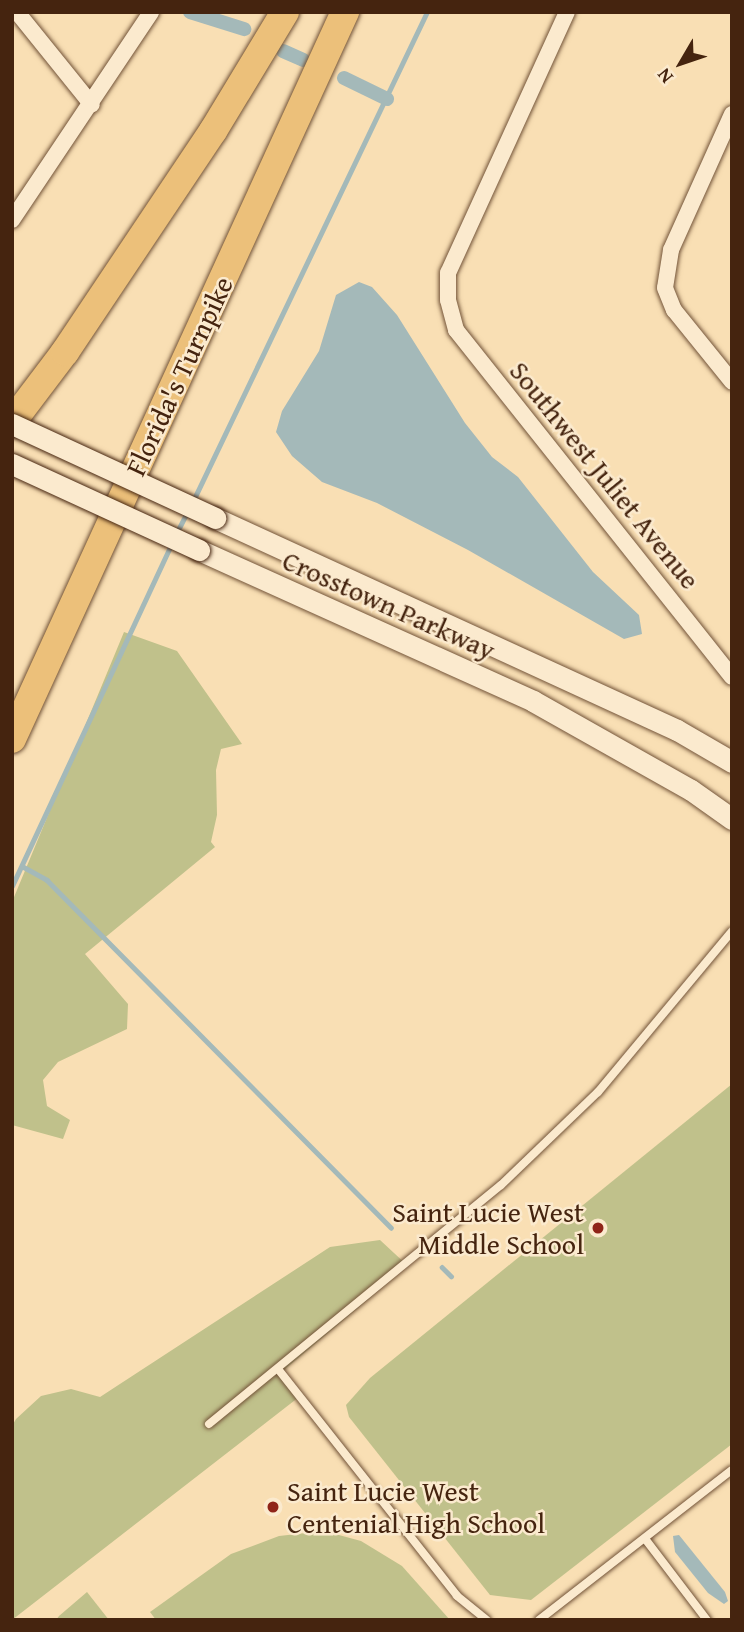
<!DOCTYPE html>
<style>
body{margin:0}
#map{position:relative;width:744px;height:1632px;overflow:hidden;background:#f9dfb4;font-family:"Gentium Book Plus",serif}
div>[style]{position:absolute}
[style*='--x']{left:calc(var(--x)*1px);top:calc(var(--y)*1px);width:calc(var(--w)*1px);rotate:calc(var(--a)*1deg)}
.green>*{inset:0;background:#c0c18b}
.water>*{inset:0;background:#a4b9b9}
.stream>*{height:4.5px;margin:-2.25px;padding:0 2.25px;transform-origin:2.25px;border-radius:2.25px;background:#a4b9b9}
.canal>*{height:14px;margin:-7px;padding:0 7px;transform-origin:7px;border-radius:7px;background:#a4b9b9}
.roads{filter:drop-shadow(0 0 2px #725338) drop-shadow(0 0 2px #725338)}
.service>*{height:8px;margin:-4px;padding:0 4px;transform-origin:4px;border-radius:4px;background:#fbeace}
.minor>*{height:16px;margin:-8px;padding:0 8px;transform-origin:8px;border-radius:8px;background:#fbeace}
.secondary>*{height:21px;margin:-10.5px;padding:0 10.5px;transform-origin:10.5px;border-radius:10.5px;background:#fbeace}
.motorway>*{height:28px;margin:-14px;padding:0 14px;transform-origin:14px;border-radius:14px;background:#ecc07a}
.bridges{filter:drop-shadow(0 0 2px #45240f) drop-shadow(0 0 2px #45240f)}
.secondary-bridge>*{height:21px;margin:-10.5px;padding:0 10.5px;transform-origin:10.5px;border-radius:10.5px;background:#fbeace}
.dots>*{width:19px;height:19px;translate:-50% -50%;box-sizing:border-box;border:4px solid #fbeace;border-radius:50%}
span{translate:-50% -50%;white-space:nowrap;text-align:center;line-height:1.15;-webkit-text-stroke:5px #fbeace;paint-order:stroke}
.street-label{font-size:28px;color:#45240f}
.poi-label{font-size:28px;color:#45240f}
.right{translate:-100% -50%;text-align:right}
.left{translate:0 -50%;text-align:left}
.frame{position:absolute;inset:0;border:14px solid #45240f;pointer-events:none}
.north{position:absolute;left:646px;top:28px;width:70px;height:70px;-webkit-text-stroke:5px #fbeace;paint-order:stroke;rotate:231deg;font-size:19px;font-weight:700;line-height:28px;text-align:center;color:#45240f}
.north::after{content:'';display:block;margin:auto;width:24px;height:32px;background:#45240f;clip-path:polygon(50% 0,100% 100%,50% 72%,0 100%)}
</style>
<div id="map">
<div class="green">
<div style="clip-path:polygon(124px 632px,177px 651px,242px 744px,221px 749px,216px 770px,217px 815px,211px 842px,215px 847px,85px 954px,128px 1004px,127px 1029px,58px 1062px,43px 1080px,47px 1106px,70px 1120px,63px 1139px,12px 1125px,12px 902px)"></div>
<div style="clip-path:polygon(732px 1084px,732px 1444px,531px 1600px,490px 1595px,349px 1417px,346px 1405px,370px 1378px)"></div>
<div style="clip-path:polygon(380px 1240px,408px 1266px,284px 1370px,299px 1397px,12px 1620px,12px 1426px,16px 1419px,41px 1396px,71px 1389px,100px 1397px,330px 1247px)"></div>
<div style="clip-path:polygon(324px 1531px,361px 1541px,402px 1566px,450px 1620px,156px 1620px,150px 1612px,231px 1554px,279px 1536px)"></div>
<div style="clip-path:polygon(87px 1592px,109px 1620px,56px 1620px,59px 1616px)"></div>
</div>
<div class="water">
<div style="clip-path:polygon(359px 282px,372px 287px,397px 315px,465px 423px,492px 457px,518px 477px,593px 572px,639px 615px,642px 634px,624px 639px,468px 550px,377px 503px,322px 482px,292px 456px,276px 432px,282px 411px,319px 351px,336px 295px)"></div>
<div style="clip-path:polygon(679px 1535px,725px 1592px,728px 1601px,724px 1604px,708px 1593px,675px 1552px,673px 1536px)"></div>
</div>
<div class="stream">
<div style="--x:193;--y:501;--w:542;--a:-64.43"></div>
<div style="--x:177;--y:532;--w:22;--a:-63"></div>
<div style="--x:22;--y:866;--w:29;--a:29"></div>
<div style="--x:47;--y:880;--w:489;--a:45.3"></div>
<div style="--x:12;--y:886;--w:378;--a:-65"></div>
<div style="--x:442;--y:1267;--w:13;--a:45"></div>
</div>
<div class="canal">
<div style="--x:190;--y:12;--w:57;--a:17.5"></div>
<div style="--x:283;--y:51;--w:22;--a:24"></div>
<div style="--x:344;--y:78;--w:48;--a:26"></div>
</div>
<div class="roads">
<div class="service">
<div style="--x:278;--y:1369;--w:289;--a:51.7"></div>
<div style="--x:457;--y:1596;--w:38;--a:39"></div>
<div style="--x:209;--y:1424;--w:377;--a:-39.3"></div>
<div style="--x:501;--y:1185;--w:134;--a:-43.8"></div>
<div style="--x:598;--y:1092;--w:209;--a:-50.2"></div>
<div style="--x:646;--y:1540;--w:101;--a:52.7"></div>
<div style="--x:539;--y:1620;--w:244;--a:-37.9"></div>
</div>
<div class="minor">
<div style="--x:17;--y:12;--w:119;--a:51.1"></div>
<div style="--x:567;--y:12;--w:287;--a:114.5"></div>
<div style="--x:448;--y:273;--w:27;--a:90"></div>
<div style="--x:448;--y:300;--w:31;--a:75"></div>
<div style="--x:456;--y:330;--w:443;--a:51.5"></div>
<div style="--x:732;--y:114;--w:149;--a:114.2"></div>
<div style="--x:671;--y:250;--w:38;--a:99"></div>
<div style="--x:665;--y:288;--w:24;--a:68"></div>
<div style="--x:674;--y:310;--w:92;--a:51.1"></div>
<div style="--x:12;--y:220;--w:250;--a:-56.2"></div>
</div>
<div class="secondary">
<div style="--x:215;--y:518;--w:508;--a:24.65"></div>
<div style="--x:677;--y:730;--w:64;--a:30.2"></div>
<div style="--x:199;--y:550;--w:367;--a:24.3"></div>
<div style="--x:533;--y:701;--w:181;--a:29.4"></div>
<div style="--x:691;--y:790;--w:50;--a:35.3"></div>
</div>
<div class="motorway">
<div style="--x:12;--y:422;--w:88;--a:-52.9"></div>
<div style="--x:65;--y:352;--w:266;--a:-56.2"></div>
<div style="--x:213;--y:131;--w:139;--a:-58.8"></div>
<div style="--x:12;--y:739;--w:800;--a:-65.39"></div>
</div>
</div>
<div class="bridges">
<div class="secondary-bridge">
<div style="--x:12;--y:424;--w:224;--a:24.8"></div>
<div style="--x:12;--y:464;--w:206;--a:24.7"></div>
</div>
</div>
<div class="dots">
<div style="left:598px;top:1228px;background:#8f2418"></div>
<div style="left:273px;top:1507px;background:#8f2418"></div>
</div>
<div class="street-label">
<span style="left:179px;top:376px;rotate:-65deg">Florida's Turnpike</span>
<span style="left:605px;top:475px;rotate:51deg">Southwest Juliet Avenue</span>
<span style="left:389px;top:605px;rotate:24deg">Crosstown Parkway</span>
</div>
<div class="poi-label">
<span class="right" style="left:584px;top:1228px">Saint Lucie West<br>Middle School</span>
<span class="left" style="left:287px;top:1507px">Saint Lucie West<br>Centenial High School</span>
</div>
<div class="frame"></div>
<div class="north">N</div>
</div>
